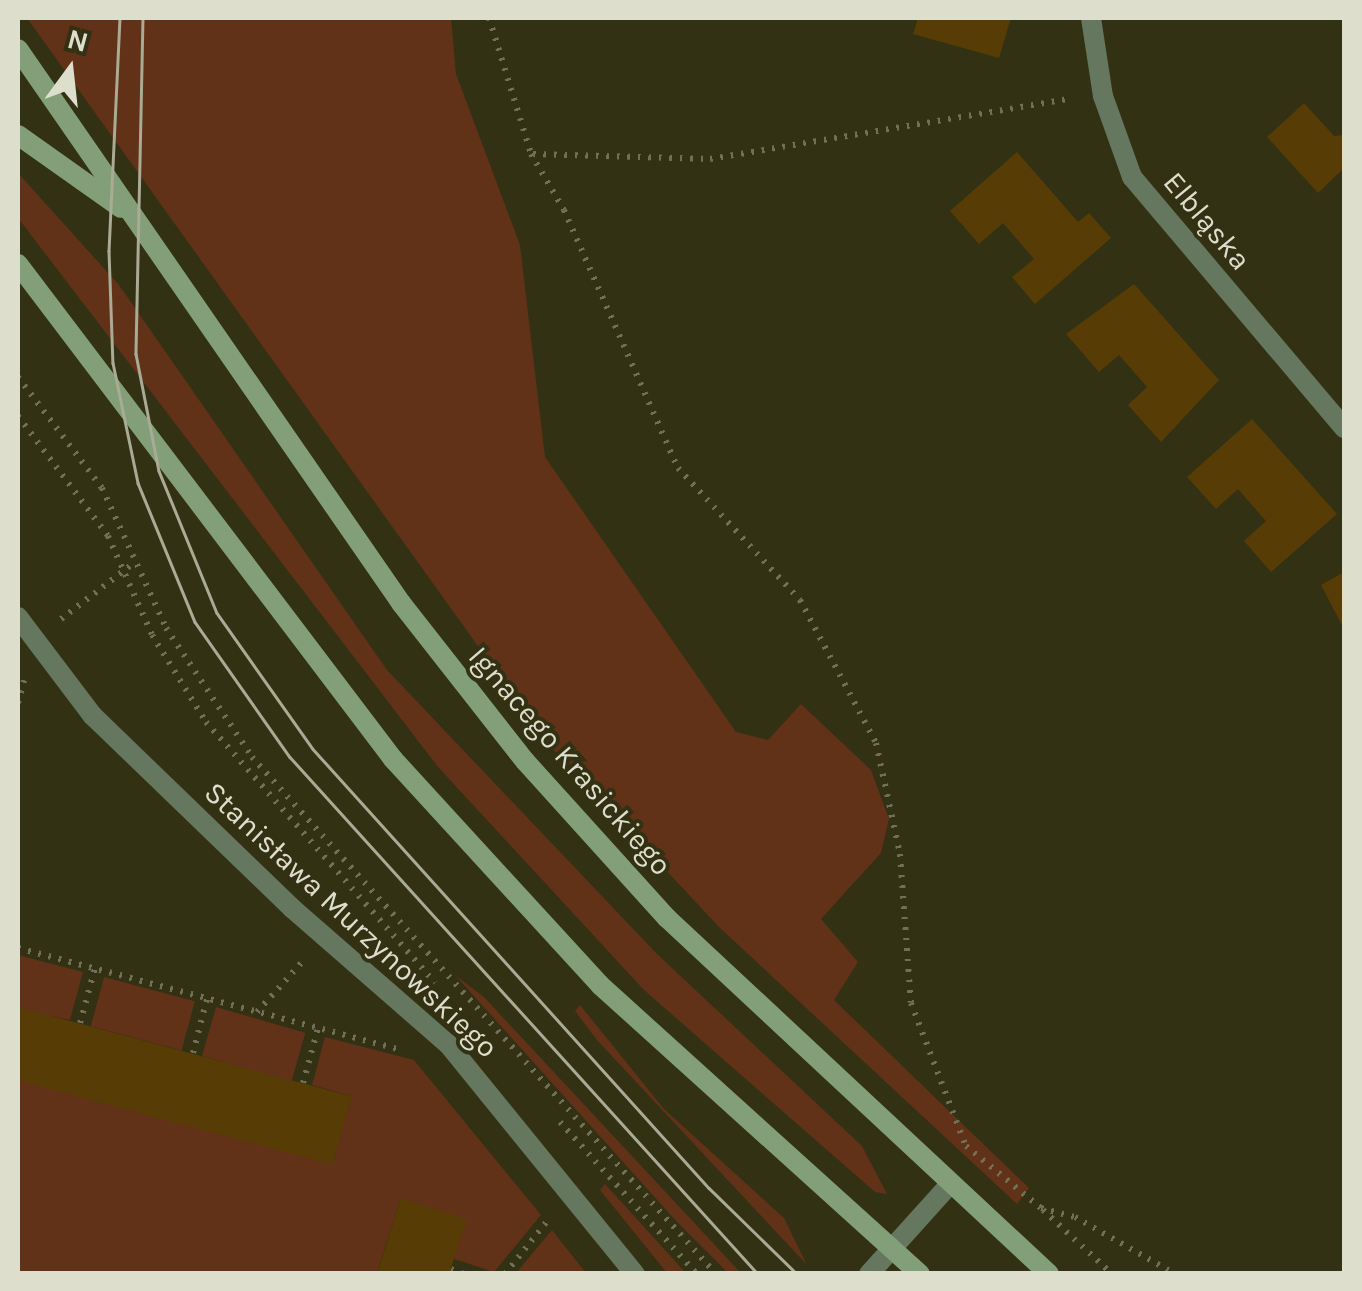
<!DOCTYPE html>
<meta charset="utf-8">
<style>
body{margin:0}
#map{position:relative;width:1362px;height:1291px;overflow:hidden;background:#323113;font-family:Karla,sans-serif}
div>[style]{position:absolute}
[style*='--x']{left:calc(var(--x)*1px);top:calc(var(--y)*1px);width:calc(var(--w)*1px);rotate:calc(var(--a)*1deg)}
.green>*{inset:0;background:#613118;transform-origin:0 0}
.building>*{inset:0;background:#583c06;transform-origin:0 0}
.path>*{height:6px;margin-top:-3px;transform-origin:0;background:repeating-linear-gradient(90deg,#707057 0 2.5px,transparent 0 10.5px)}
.service>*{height:20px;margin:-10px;padding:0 10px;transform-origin:10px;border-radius:10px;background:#65775f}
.minor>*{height:20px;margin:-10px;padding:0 10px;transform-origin:10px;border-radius:10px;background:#65775f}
.secondary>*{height:20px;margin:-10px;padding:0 10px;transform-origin:10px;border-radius:10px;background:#829f79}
.tram>*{height:2.5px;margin:-1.25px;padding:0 1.25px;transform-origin:1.25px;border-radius:1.25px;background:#aaab95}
span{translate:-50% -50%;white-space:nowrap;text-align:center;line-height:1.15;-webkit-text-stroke:8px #323113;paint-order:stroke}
.street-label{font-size:30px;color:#dddecc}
.frame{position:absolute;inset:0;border:20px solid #dddecc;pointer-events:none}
.north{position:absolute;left:20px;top:20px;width:100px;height:100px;-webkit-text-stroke:8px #323113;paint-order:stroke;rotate:15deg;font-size:28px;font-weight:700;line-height:40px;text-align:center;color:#dddecc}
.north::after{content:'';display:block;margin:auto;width:35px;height:45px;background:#dddecc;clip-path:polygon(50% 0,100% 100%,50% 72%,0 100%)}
</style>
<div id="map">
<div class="green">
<div style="clip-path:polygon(27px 18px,451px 18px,456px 74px,520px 245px,545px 457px,736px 732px,768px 740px,801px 704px,871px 770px,889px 819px,881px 853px,821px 919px,858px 962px,834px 1000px,1029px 1188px,1017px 1204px,719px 927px,549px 745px)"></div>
<div style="clip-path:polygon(18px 173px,119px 285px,387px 670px,657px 954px,862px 1146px,887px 1194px,875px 1192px,644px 990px,438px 767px,18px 218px)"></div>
<div style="clip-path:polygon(18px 955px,83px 972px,70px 1020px,18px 1009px)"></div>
<div style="clip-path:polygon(455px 975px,484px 997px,741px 1273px,728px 1273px,677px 1222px)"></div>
<div style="left:104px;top:977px;width:94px;height:51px;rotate:15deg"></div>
<div style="clip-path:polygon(580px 1005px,664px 1109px,784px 1218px,807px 1265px,596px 1039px,575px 1011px)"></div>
<div style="left:216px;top:1007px;width:93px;height:51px;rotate:16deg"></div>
<div style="clip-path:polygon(325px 1037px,414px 1060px,541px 1215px,494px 1272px,454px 1259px,401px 1198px,377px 1273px,18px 1273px,18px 1078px,333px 1163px,351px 1096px,312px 1085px)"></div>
<div style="clip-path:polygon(605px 1184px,685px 1272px,686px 1273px,667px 1273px,600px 1190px)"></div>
<div style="clip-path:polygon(552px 1230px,586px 1273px,516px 1273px)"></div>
</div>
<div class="building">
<div style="clip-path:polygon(918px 18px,1011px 18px,999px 58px,913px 34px)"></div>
<div style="clip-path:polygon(1304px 103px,1334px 136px,1344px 135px,1344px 168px,1318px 193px,1267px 137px)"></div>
<div style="clip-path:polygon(1017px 152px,1078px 222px,1089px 213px,1111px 238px,1035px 304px,1012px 277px,1034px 259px,1003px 223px,979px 244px,950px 211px)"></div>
<div style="clip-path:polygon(1134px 284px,1219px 380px,1161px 442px,1128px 405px,1147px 387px,1119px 355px,1099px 372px,1066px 334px)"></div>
<div style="clip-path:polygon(1252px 419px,1337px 514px,1271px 572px,1244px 541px,1266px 521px,1238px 489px,1216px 509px,1187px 477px)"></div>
<div style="clip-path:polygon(1344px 572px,1344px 629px,1321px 585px)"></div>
<div style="left:18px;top:1007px;width:345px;height:71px;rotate:15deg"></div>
<div style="clip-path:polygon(401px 1198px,467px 1219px,449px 1274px,377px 1274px)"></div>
</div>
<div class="path">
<div style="--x:489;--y:18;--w:142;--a:72.8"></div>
<div style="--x:531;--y:154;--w:65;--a:59.5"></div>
<div style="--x:564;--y:210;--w:282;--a:66.2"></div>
<div style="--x:678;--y:468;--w:180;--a:47.3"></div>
<div style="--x:800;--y:600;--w:162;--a:62"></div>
<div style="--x:876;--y:743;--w:114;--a:77.8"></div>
<div style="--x:900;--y:854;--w:149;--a:85.8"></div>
<div style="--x:911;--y:1003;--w:153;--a:69"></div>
<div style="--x:966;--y:1146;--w:97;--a:39.6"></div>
<div style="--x:1041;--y:1208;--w:35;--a:15"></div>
<div style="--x:1075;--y:1217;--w:115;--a:29.7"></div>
<div style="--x:533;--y:154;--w:177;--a:1.6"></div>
<div style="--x:710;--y:159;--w:365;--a:-9.5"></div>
<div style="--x:18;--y:377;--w:139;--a:52.9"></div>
<div style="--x:102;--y:488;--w:154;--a:65.4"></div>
<div style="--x:166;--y:628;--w:155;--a:56.3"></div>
<div style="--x:252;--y:757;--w:695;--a:48.09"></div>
<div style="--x:18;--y:416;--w:150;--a:53.1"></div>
<div style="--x:108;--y:536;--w:108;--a:66"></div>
<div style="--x:152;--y:635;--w:102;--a:58.2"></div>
<div style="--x:206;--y:722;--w:347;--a:48.7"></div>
<div style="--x:61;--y:619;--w:93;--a:-37.6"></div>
<div style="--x:18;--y:703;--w:24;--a:-75"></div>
<div style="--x:18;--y:948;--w:393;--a:14.9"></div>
<div style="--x:257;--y:1012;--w:69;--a:-48"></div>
<div style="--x:80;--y:1023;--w:57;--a:-74.7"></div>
<div style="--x:193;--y:1053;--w:56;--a:-75.5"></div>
<div style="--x:303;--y:1083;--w:57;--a:-74.7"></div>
<div style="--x:560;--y:1122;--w:205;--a:48"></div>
<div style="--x:1043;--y:1210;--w:94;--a:42.8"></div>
<div style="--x:451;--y:1269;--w:14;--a:21"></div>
<div style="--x:505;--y:1274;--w:69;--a:-51.5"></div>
</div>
<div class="service">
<div style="--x:18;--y:617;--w:123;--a:52.9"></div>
<div style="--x:92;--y:715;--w:279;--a:44"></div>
<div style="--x:293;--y:909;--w:206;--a:41.1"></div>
<div style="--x:448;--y:1044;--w:296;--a:50.9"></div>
</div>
<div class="minor">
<div style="--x:1091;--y:18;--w:79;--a:81.3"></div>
<div style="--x:1103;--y:96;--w:86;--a:70.3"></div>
<div style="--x:1132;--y:177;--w:329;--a:49.8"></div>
<div style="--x:869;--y:1274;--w:121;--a:-48"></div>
</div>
<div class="secondary">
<div style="--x:18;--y:49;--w:674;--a:55.34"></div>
<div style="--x:401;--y:603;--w:201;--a:51.9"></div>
<div style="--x:525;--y:761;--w:212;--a:47.9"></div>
<div style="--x:667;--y:918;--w:522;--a:42.98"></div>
<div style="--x:18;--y:135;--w:126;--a:35.3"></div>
<div style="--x:18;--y:264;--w:621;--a:52.85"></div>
<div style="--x:393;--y:759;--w:306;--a:47.5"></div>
<div style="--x:600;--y:985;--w:431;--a:42.1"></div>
</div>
<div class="tram">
<div style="--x:120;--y:18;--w:233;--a:92.7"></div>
<div style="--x:109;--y:251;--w:112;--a:88"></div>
<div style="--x:113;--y:363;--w:123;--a:78.2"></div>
<div style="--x:138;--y:483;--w:150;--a:67.7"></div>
<div style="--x:195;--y:622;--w:165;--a:54.9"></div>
<div style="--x:290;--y:757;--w:697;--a:47.85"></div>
<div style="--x:143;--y:18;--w:336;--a:91.2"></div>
<div style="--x:136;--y:354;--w:119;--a:78.9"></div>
<div style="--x:159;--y:471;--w:153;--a:67.8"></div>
<div style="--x:217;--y:613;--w:166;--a:54.8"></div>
<div style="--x:313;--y:749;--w:591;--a:47.95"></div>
<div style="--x:709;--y:1188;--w:123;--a:44.3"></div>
</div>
<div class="street-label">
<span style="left:1207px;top:221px;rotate:50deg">Elbląska</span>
<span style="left:570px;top:761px;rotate:49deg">Ignacego Krasickiego</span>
<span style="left:351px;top:920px;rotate:43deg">Stanisława Murzynowskiego</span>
</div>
<div class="frame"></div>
<div class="north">N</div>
</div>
